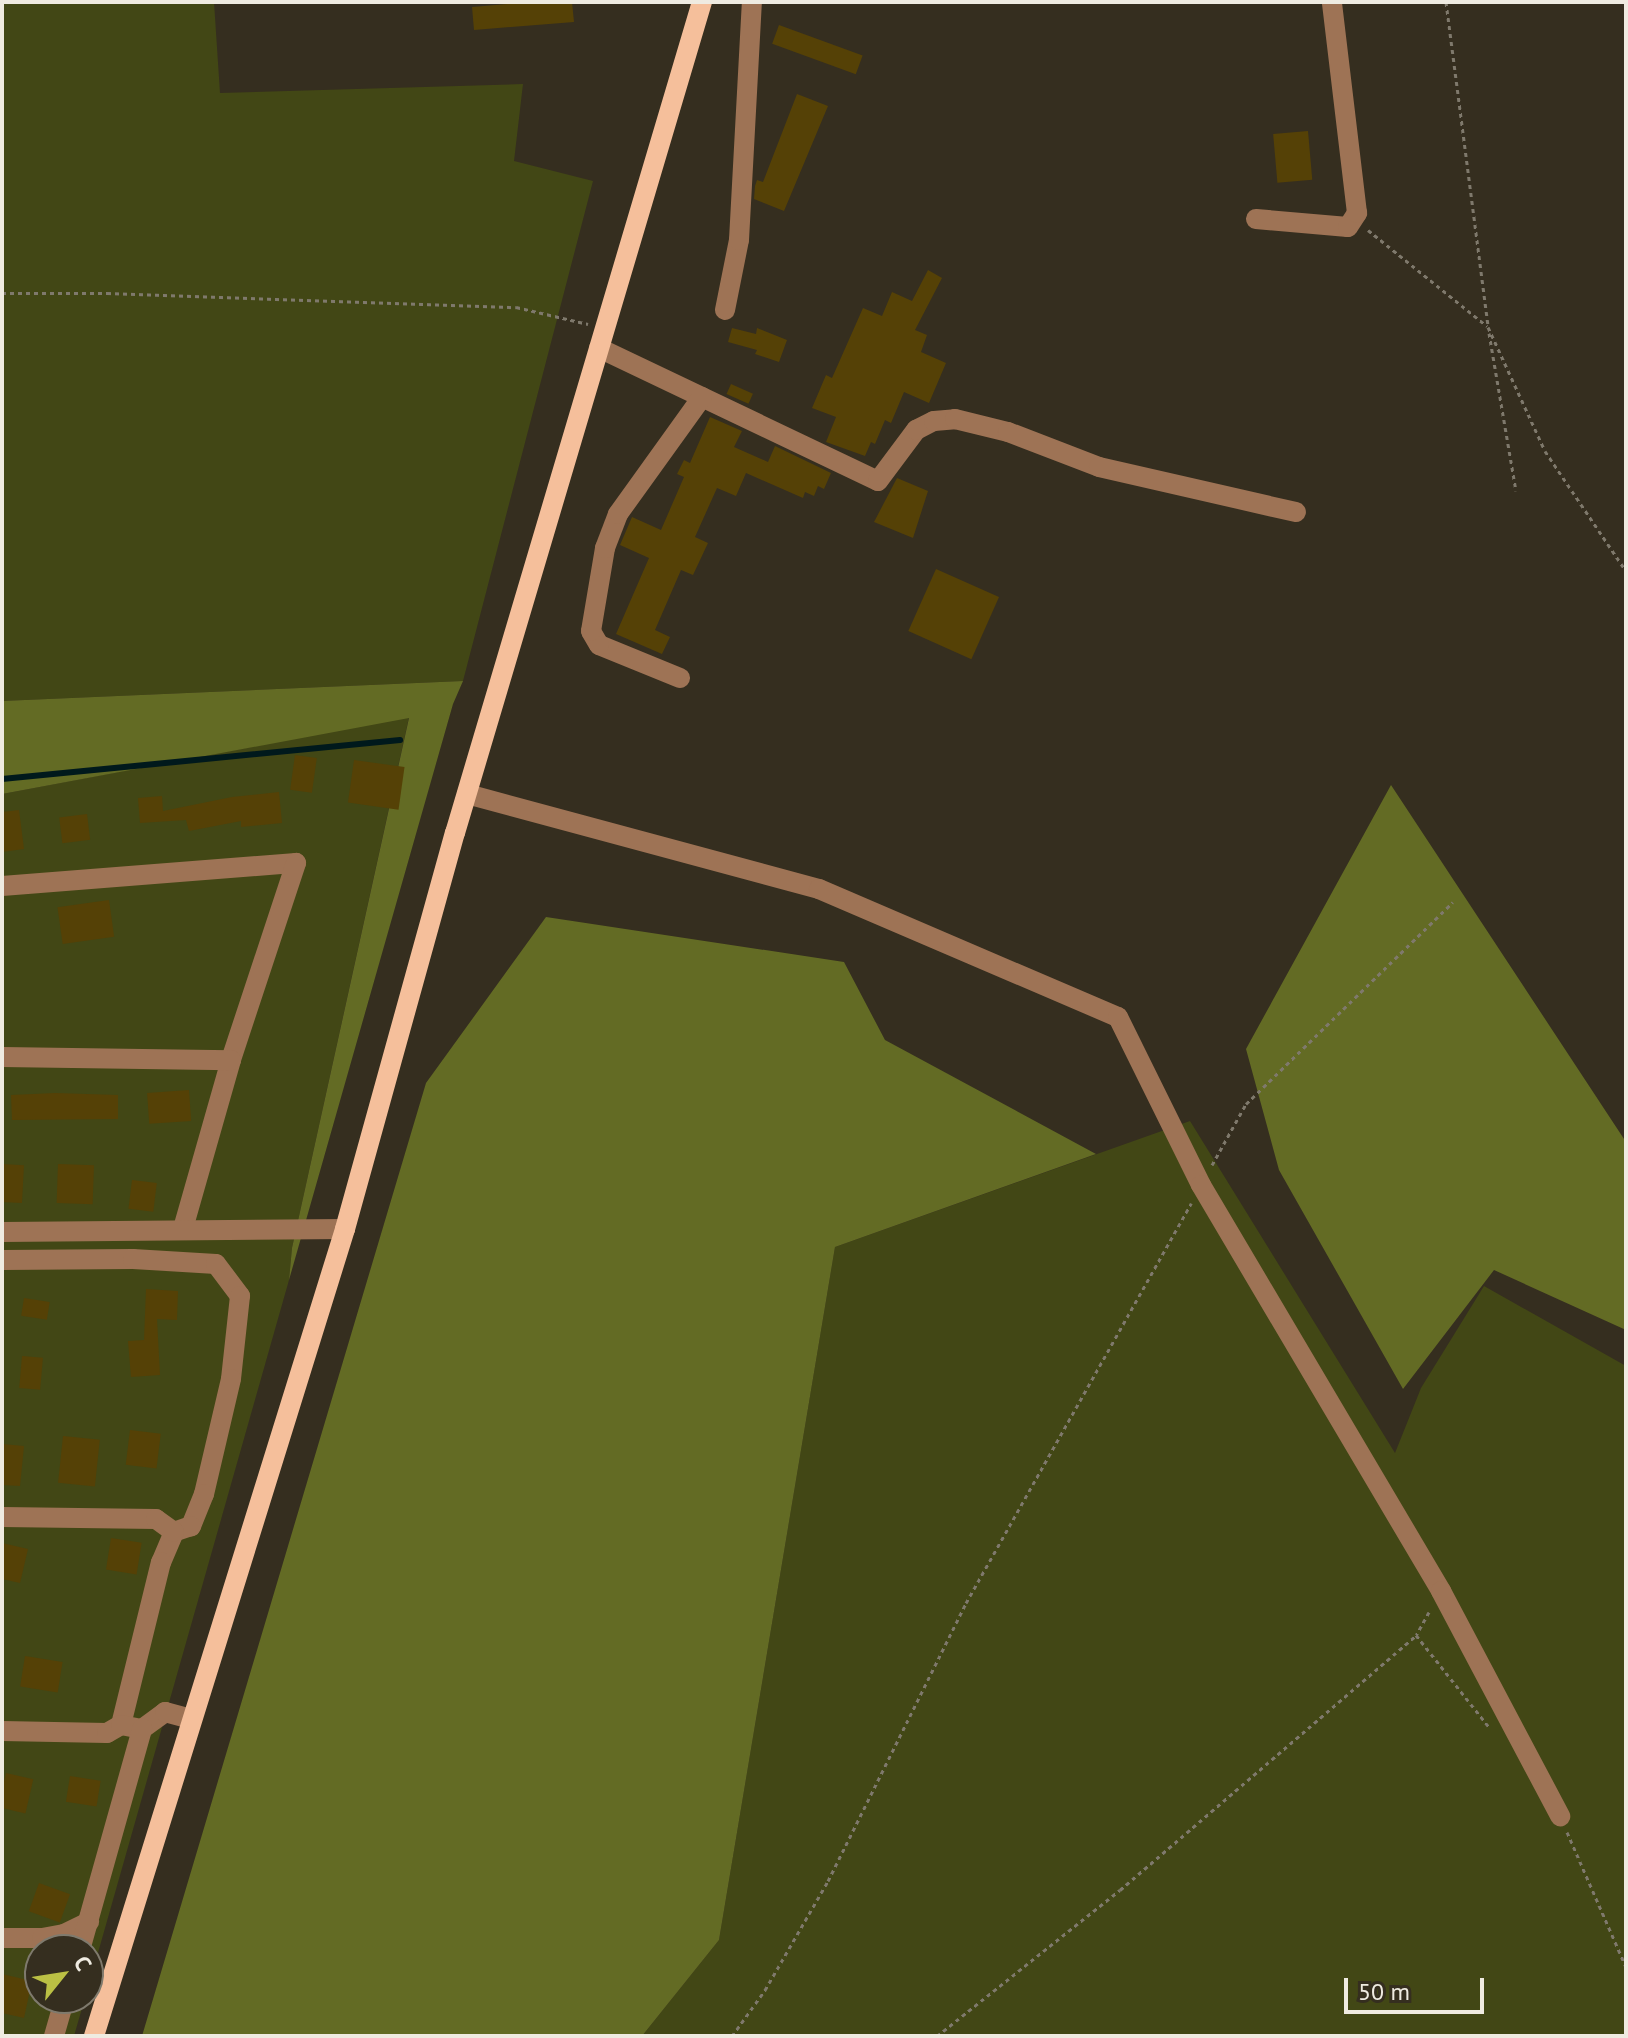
<!DOCTYPE html>
<meta charset="utf-8">
<style>
body{margin:0}
#map{position:relative;width:1628px;height:2038px;overflow:hidden;background:#352e1f;font-family:"PT Sans",sans-serif}
div>[style]{position:absolute}
[style*='--x']{left:calc(var(--x)*1px);top:calc(var(--y)*1px);width:calc(var(--w)*1px);rotate:calc(var(--a)*1deg)}
.green>*{inset:0;background:#424715}
.forest>*{inset:0;background:#636b24}
.stream>*{height:6px;margin:-3px;padding:0 3px;transform-origin:3px;border-radius:3px;background:#00191c}
.building>*{inset:0;background:#554106;transform-origin:0 0}
.path>*{height:3px;margin-top:-1.5px;transform-origin:0;background:repeating-linear-gradient(90deg,#7f796c 0 4px,transparent 0 8px)}
.minor>*{height:20px;margin:-10px;padding:0 10px;transform-origin:10px;border-radius:10px;background:#9e7355}
.major>*{height:20px;margin:-10px;padding:0 10px;transform-origin:10px;border-radius:10px;background:#f5bf9b}
span{translate:-50% -50%;white-space:nowrap;text-align:center;line-height:1.15;-webkit-text-stroke:8px #352e1f;paint-order:stroke}
.frame{position:absolute;inset:0;border:4px solid #efebe1;pointer-events:none}
.north{position:absolute;left:24px;top:1934px;width:80px;height:80px;box-sizing:border-box;background:#352e1f;border:2px solid #7f7a6d;border-radius:50%;rotate:60deg;font-size:22px;font-weight:700;line-height:32px;text-align:center;color:#efebe1}
.north::after{content:'';display:block;margin:auto;width:28px;height:36px;background:#bbc044;clip-path:polygon(50% 0,100% 100%,50% 72%,0 100%)}
.scale{position:absolute;left:1344px;top:1978px;width:140px;height:36px;box-sizing:border-box;border:4px solid #efebe1;border-top:0;padding-left:10px;font-size:24px;line-height:28px;white-space:nowrap;color:#efebe1;-webkit-text-stroke:6px #352e1f;paint-order:stroke}
</style>
<div id="map">
<div class="green">
<div style="clip-path:polygon(2px 2px,214px 2px,220px 93px,523px 84px,514px 161px,593px 181px,463px 681px,2px 701px)"></div>
<div style="clip-path:polygon(409px 717px,292px 1248px,289px 1280px,88px 1988px,88px 1950px,40px 1950px,40px 1998px,85px 1998px,74px 2036px,2px 2036px,2px 794px)"></div>
<div style="clip-path:polygon(1190px 1121px,1395px 1453px,1421px 1388px,1484px 1286px,1626px 1366px,1626px 2036px,642px 2036px,719px 1940px,835px 1247px)"></div>
</div>
<div class="forest">
<div style="clip-path:polygon(463px 681px,453px 704px,289px 1280px,292px 1248px,409px 718px,2px 794px,2px 701px)"></div>
<div style="clip-path:polygon(1391px 785px,1626px 1142px,1626px 1330px,1494px 1270px,1403px 1389px,1279px 1170px,1246px 1049px)"></div>
<div style="clip-path:polygon(546px 917px,844px 962px,885px 1040px,1096px 1154px,835px 1247px,719px 1940px,642px 2036px,142px 2036px,426px 1083px)"></div>
</div>
<div class="stream">
<div style="--x:2;--y:779;--w:400;--a:-5.6"></div>
</div>
<div class="building">
<div style="clip-path:polygon(532px 2px,572px 2px,574px 22px,474px 30px,472px 7px)"></div>
<div style="left:779px;top:25px;width:89px;height:20px;rotate:20deg"></div>
<div style="clip-path:polygon(797px 94px,828px 106px,784px 211px,754px 199px,755px 186px,757px 180px,763px 182px)"></div>
<div style="left:1308px;top:131px;width:49px;height:35px;rotate:85deg"></div>
<div style="clip-path:polygon(928px 270px,942px 278px,915px 330px,927px 335px,921px 352px,946px 363px,929px 403px,904px 392px,891px 423px,885px 420px,875px 444px,871px 442px,865px 456px,826px 442px,836px 417px,812px 408px,826px 375px,832px 378px,863px 308px,882px 316px,892px 292px,912px 301px)"></div>
<div style="clip-path:polygon(732px 328px,756px 334px,757px 328px,787px 340px,779px 362px,755px 354px,757px 350px,728px 342px)"></div>
<div style="left:731px;top:384px;width:24px;height:11px;rotate:24deg"></div>
<div style="clip-path:polygon(710px 417px,742px 431px,734px 447px,768px 462px,775px 446px,831px 473px,824px 489px,818px 486px,814px 496px,805px 492px,803px 498px,746px 473px,736px 496px,717px 488px,695px 537px,708px 543px,693px 575px,681px 570px,655px 630px,670px 637px,662px 654px,616px 634px,649px 558px,620px 545px,632px 517px,661px 530px,684px 477px,677px 474px,684px 460px,690px 463px)"></div>
<div style="clip-path:polygon(897px 478px,928px 491px,913px 538px,874px 522px)"></div>
<div style="left:936px;top:569px;width:69px;height:68px;rotate:24deg"></div>
<div style="left:295px;top:755px;width:22px;height:35px;rotate:8deg"></div>
<div style="left:354px;top:760px;width:51px;height:43px;rotate:8deg"></div>
<div style="clip-path:polygon(279px 792px,282px 823px,241px 827px,241px 821px,189px 831px,186px 820px,140px 823px,138px 798px,162px 796px,163px 811px,232px 797px)"></div>
<div style="clip-path:polygon(19px 810px,24px 849px,2px 852px,2px 812px)"></div>
<div style="left:87px;top:814px;width:26px;height:28px;rotate:83deg"></div>
<div style="left:109px;top:900px;width:37px;height:52px;rotate:82deg"></div>
<div style="left:189px;top:1090px;width:31px;height:42px;rotate:86deg"></div>
<div style="clip-path:polygon(55px 1093px,118px 1095px,118px 1119px,12px 1120px,11px 1095px)"></div>
<div style="left:2px;top:1164px;width:22px;height:38px;rotate:3deg"></div>
<div style="left:58px;top:1164px;width:36px;height:39px;rotate:2deg"></div>
<div style="left:132px;top:1180px;width:25px;height:29px;rotate:7deg"></div>
<div style="clip-path:polygon(146px 1289px,178px 1291px,177px 1320px,157px 1319px,160px 1375px,131px 1377px,128px 1341px,144px 1340px)"></div>
<div style="left:24px;top:1298px;width:26px;height:18px;rotate:9deg"></div>
<div style="left:22px;top:1356px;width:21px;height:32px;rotate:5deg"></div>
<div style="left:130px;top:1430px;width:31px;height:35px;rotate:7deg"></div>
<div style="left:63px;top:1436px;width:37px;height:47px;rotate:6deg"></div>
<div style="clip-path:polygon(2px 1444px,24px 1446px,20px 1486px,2px 1485px)"></div>
<div style="left:111px;top:1538px;width:31px;height:32px;rotate:9deg"></div>
<div style="clip-path:polygon(2px 1543px,28px 1549px,20px 1583px,2px 1579px)"></div>
<div style="left:25px;top:1656px;width:38px;height:31px;rotate:9deg"></div>
<div style="left:6px;top:1773px;width:28px;height:35px;rotate:13deg"></div>
<div style="left:70px;top:1776px;width:31px;height:26px;rotate:9deg"></div>
<div style="left:39px;top:1883px;width:33px;height:30px;rotate:20deg"></div>
<div style="clip-path:polygon(2px 1974px,32px 1981px,24px 2018px,2px 2013px)"></div>
</div>
<div class="path">
<div style="--x:1446;--y:2;--w:328;--a:82.6"></div>
<div style="--x:1488;--y:327;--w:136;--a:65.3"></div>
<div style="--x:1545;--y:451;--w:145;--a:56"></div>
<div style="--x:1368;--y:230;--w:153;--a:38.9"></div>
<div style="--x:2;--y:293;--w:105;--a:0"></div>
<div style="--x:107;--y:293;--w:409;--a:2"></div>
<div style="--x:516;--y:307;--w:74;--a:13.3"></div>
<div style="--x:1489;--y:333;--w:160;--a:80.3"></div>
<div style="--x:1212;--y:1165;--w:70;--a:-60.9"></div>
<div style="--x:1246;--y:1104;--w:289;--a:-44.3"></div>
<div style="--x:1429;--y:1612;--w:26;--a:119"></div>
<div style="--x:1416;--y:1635;--w:117;--a:51.6"></div>
<div style="--x:1567;--y:1832;--w:147;--a:66.4"></div>
<div style="--x:732;--y:2036;--w:57;--a:-54.3"></div>
<div style="--x:765;--y:1990;--w:126;--a:-60"></div>
<div style="--x:828;--y:1881;--w:310;--a:-63.6"></div>
<div style="--x:966;--y:1603;--w:459;--a:-60.6"></div>
<div style="--x:937;--y:2036;--w:234;--a:-38.6"></div>
<div style="--x:1120;--y:1890;--w:391;--a:-40.7"></div>
</div>
<div class="minor">
<div style="--x:1256;--y:219;--w:92;--a:5"></div>
<div style="--x:1348;--y:227;--w:17;--a:-57"></div>
<div style="--x:1357;--y:213;--w:212;--a:-96.8"></div>
<div style="--x:725;--y:310;--w:71;--a:-78.7"></div>
<div style="--x:739;--y:240;--w:238;--a:-86.9"></div>
<div style="--x:599;--y:348;--w:309;--a:25.5"></div>
<div style="--x:878;--y:481;--w:64;--a:-53.3"></div>
<div style="--x:916;--y:430;--w:20;--a:-27"></div>
<div style="--x:934;--y:421;--w:21;--a:-5"></div>
<div style="--x:955;--y:419;--w:55;--a:13.8"></div>
<div style="--x:1008;--y:432;--w:97;--a:21"></div>
<div style="--x:1099;--y:467;--w:202;--a:12.9"></div>
<div style="--x:680;--y:678;--w:87;--a:-157.8"></div>
<div style="--x:599;--y:645;--w:16;--a:-120"></div>
<div style="--x:591;--y:631;--w:84;--a:-80.4"></div>
<div style="--x:605;--y:548;--w:36;--a:-69"></div>
<div style="--x:618;--y:514;--w:144;--a:-54.3"></div>
<div style="--x:467;--y:794;--w:365;--a:15.1"></div>
<div style="--x:819;--y:889;--w:325;--a:23.2"></div>
<div style="--x:1118;--y:1017;--w:187;--a:63.7"></div>
<div style="--x:1201;--y:1185;--w:472;--a:59.4"></div>
<div style="--x:1441;--y:1591;--w:255;--a:62.1"></div>
<div style="--x:2;--y:886;--w:295;--a:-4.5"></div>
<div style="--x:296;--y:863;--w:207;--a:108.3"></div>
<div style="--x:231;--y:1060;--w:176;--a:105.9"></div>
<div style="--x:2;--y:1057;--w:229;--a:0.8"></div>
<div style="--x:2;--y:1232;--w:343;--a:-0.5"></div>
<div style="--x:2;--y:1260;--w:131;--a:-0.4"></div>
<div style="--x:133;--y:1259;--w:83;--a:3.4"></div>
<div style="--x:216;--y:1264;--w:40;--a:53"></div>
<div style="--x:240;--y:1296;--w:83;--a:96.2"></div>
<div style="--x:231;--y:1379;--w:118;--a:103.2"></div>
<div style="--x:204;--y:1494;--w:35;--a:112"></div>
<div style="--x:191;--y:1526;--w:18;--a:161"></div>
<div style="--x:174;--y:1532;--w:33;--a:113"></div>
<div style="--x:161;--y:1562;--w:168;--a:103.8"></div>
<div style="--x:2;--y:1517;--w:154;--a:0.7"></div>
<div style="--x:156;--y:1519;--w:22;--a:36"></div>
<div style="--x:2;--y:1731;--w:105;--a:1.1"></div>
<div style="--x:107;--y:1733;--w:16;--a:-30"></div>
<div style="--x:121;--y:1725;--w:21;--a:11"></div>
<div style="--x:142;--y:1729;--w:29;--a:-36"></div>
<div style="--x:165;--y:1712;--w:27;--a:15"></div>
<div style="--x:2;--y:1938;--w:40;--a:0"></div>
<div style="--x:42;--y:1938;--w:22;--a:-10"></div>
<div style="--x:64;--y:1934;--w:28;--a:-26"></div>
<div style="--x:80;--y:1950;--w:230;--a:-74.3"></div>
<div style="--x:54;--y:2036;--w:40;--a:-74"></div>
</div>
<div class="major">
<div style="--x:94;--y:2036;--w:845;--a:-72.72"></div>
<div style="--x:345;--y:1229;--w:411;--a:-74.5"></div>
<div style="--x:455;--y:833;--w:867;--a:-73.45"></div>
</div>
<div class="frame"></div>
<div class="north">С</div>
<div class="scale">50 m</div>
</div>
